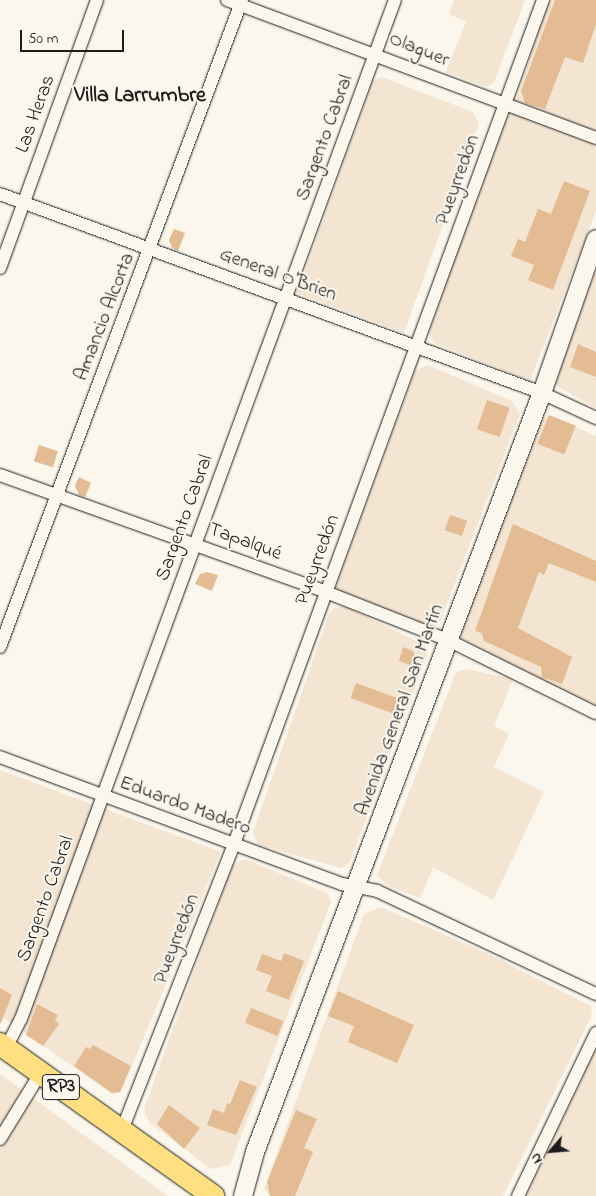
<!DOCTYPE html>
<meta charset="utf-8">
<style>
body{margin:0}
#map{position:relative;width:596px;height:1196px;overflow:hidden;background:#fbf7ec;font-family:"Indie Flower",sans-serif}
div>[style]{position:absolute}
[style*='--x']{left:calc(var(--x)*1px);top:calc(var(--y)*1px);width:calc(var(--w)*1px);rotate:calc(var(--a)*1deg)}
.built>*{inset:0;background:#f4e5d2}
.building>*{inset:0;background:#e3bc94;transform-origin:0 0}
.roads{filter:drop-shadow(0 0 1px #1c1c1c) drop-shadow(0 0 1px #1c1c1c)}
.street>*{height:12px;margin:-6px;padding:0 6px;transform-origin:6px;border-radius:6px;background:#fbf7ec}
.secondary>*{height:18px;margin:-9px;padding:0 9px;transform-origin:9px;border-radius:9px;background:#fbf7ec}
.highway>*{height:22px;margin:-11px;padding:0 11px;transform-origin:11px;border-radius:11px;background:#ffdf80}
span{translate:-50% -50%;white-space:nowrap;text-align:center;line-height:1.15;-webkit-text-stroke:4px #fbf7ec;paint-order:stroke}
.shield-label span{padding:1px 4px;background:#fbf7ec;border:1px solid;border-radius:4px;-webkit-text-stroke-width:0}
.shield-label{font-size:19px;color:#1c1c1c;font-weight:700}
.street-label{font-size:20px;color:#1c1c1c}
.quarter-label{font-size:22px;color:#1c1c1c;font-weight:700}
.north{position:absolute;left:526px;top:1126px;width:50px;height:50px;-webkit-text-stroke:4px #fbf7ec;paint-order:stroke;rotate:243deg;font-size:14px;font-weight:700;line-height:20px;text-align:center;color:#1c1c1c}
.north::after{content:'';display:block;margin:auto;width:18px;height:22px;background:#1c1c1c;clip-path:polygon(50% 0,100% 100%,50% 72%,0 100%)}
.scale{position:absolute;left:20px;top:30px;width:104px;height:22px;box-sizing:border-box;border:2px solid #1c1c1c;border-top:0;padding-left:6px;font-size:15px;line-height:18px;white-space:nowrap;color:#1c1c1c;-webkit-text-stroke:4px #fbf7ec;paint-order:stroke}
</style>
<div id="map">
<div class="built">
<div style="clip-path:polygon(454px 0,525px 0,494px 82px,487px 87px,446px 72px,466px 22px,449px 14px)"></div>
<div style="clip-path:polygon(549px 0,596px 0,596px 132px,516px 101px)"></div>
<div style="clip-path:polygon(382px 77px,473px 112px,479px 124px,404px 333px,297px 293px,373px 81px)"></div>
<div style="clip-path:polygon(514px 112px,596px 143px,596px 211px,530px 381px,434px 343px,429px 333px,505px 117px)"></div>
<div style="clip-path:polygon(596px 269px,596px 408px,555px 385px)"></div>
<div style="clip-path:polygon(428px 365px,512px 401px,520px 414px,440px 622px,428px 628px,335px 589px,415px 371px)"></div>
<div style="clip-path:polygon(549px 415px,596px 436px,596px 711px,463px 642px,459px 634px,542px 421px)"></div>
<div style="clip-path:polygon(346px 606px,426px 646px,427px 656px,350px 862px,341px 868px,258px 845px,253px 832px,329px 614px,334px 608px)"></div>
<div style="clip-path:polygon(466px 669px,513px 679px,494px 726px,509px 734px,494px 767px,544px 792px,493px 900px,433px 867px,420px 898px,388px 886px,377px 875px,456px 672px)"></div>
<div style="clip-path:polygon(0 770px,221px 852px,121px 1092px,112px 1094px,0 1015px)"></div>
<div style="clip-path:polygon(245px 859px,327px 893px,331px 902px,230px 1165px,211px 1169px,149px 1122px,144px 1109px,232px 865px)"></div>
<div style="clip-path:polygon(381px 907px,491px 955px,591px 1006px,592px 1015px,503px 1196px,270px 1196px,264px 1189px,364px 914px)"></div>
<div style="clip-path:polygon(596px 1049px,596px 1196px,526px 1196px)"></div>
<div style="clip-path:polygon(0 1074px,168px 1196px,0 1196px)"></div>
</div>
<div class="building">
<div style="clip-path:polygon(555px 0,596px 0,596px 24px,583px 63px,565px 57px,545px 109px,525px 103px,521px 91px)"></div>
<div style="clip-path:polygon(564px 181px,590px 191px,553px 290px,528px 280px,534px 265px,511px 256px,518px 239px,525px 242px,538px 209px,551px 214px)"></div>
<div style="clip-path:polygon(174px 229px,185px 233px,178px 251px,172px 248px,169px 240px)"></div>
<div style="clip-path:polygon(578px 344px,596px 352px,596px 377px,570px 367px)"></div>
<div style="left:487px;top:400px;width:24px;height:31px;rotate:19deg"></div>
<div style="left:549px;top:415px;width:29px;height:31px;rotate:22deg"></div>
<div style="left:39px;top:445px;width:20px;height:17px;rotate:18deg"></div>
<div style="clip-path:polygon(79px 477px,91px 483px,85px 497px,79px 495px,75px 486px)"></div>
<div style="left:450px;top:515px;width:18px;height:16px;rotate:19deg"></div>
<div style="clip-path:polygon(513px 524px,596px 561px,596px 582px,549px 563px,544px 575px,539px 572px,518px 628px,572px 657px,562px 684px,542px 677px,541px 667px,484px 641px,482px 633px,475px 631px)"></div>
<div style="clip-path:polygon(207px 572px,218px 575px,212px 591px,195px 584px,200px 574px)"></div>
<div style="clip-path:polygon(403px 647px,413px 651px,421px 669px,399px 661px)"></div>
<div style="left:356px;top:683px;width:46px;height:16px;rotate:20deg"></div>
<div style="clip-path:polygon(284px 953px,304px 961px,289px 1000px,266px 991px,272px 976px,256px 970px,262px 954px,281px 961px)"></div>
<div style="clip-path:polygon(0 988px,12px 995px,1px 1023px,0 1023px)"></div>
<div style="clip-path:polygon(338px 991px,414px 1025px,397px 1063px,348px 1042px,354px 1026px,328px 1016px)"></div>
<div style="clip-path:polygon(37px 1004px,58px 1015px,55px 1020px,59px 1024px,43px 1046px,26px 1035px)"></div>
<div style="left:251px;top:1008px;width:35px;height:16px;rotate:22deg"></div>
<div style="clip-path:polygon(93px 1045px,131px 1066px,120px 1092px,112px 1093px,74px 1066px,86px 1047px,90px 1049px)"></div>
<div style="clip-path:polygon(240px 1080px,257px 1087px,236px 1135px,207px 1125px,213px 1109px,224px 1113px,227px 1103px,230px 1104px)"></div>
<div style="clip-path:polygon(169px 1105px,200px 1128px,184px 1149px,157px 1124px)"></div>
<div style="clip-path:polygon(296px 1110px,317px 1119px,304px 1148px,313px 1152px,295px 1196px,270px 1196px,267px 1182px)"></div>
</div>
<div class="roads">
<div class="street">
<div style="--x:227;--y:0;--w:394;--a:20.5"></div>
<div style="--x:0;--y:194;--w:577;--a:20.16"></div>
<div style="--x:542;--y:393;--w:60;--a:24.8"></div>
<div style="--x:0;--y:268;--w:285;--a:-70.1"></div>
<div style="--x:0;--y:475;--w:346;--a:19.7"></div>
<div style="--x:326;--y:592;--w:131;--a:21.5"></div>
<div style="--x:448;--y:640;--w:165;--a:26.3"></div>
<div style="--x:0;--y:647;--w:691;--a:-69.49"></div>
<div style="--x:0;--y:757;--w:365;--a:20.4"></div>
<div style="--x:342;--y:884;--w:36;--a:11"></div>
<div style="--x:377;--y:891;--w:242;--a:25.2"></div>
<div style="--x:6;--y:1048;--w:33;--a:-63"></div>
<div style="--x:21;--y:1019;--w:1085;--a:-69.85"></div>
<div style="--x:122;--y:1130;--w:307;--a:-68.6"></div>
<div style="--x:234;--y:844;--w:899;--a:-69.89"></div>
<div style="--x:0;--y:1139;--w:79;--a:-58.5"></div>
<div style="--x:518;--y:1196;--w:181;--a:-64.4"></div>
</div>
<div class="secondary">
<div style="--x:243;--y:1196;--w:46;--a:-74.7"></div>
<div style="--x:255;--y:1152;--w:811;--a:-69.29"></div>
<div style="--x:542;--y:393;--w:163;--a:-70.7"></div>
</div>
<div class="highway">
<div style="--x:0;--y:1044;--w:262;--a:35.5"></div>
</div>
</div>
<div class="shield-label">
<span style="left:61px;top:1087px">RP3</span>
</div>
<div class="street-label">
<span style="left:419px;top:50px;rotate:22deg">Olaguer</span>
<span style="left:36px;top:114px;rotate:-70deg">Las Heras</span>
<span style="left:325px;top:138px;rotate:-70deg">Sargento Cabral</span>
<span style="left:458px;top:180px;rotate:-70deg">Pueyrredón</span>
<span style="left:278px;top:275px;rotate:20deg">General O'Brien</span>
<span style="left:105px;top:317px;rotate:-69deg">Amancio Alcorta</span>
<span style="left:185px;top:518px;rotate:-70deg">Sargento Cabral</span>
<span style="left:245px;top:542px;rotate:20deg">Tapalqué</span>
<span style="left:318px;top:560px;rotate:-70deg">Pueyrredón</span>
<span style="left:400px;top:710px;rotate:-70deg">Avenida General San Martín</span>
<span style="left:185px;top:806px;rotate:20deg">Eduardo Madero</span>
<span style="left:46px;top:899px;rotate:-70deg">Sargento Cabral</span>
<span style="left:177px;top:939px;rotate:-69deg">Pueyrredón</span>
</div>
<div class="quarter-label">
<span style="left:140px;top:97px">Villa Larrumbre</span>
</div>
<div class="north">N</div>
<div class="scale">50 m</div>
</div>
